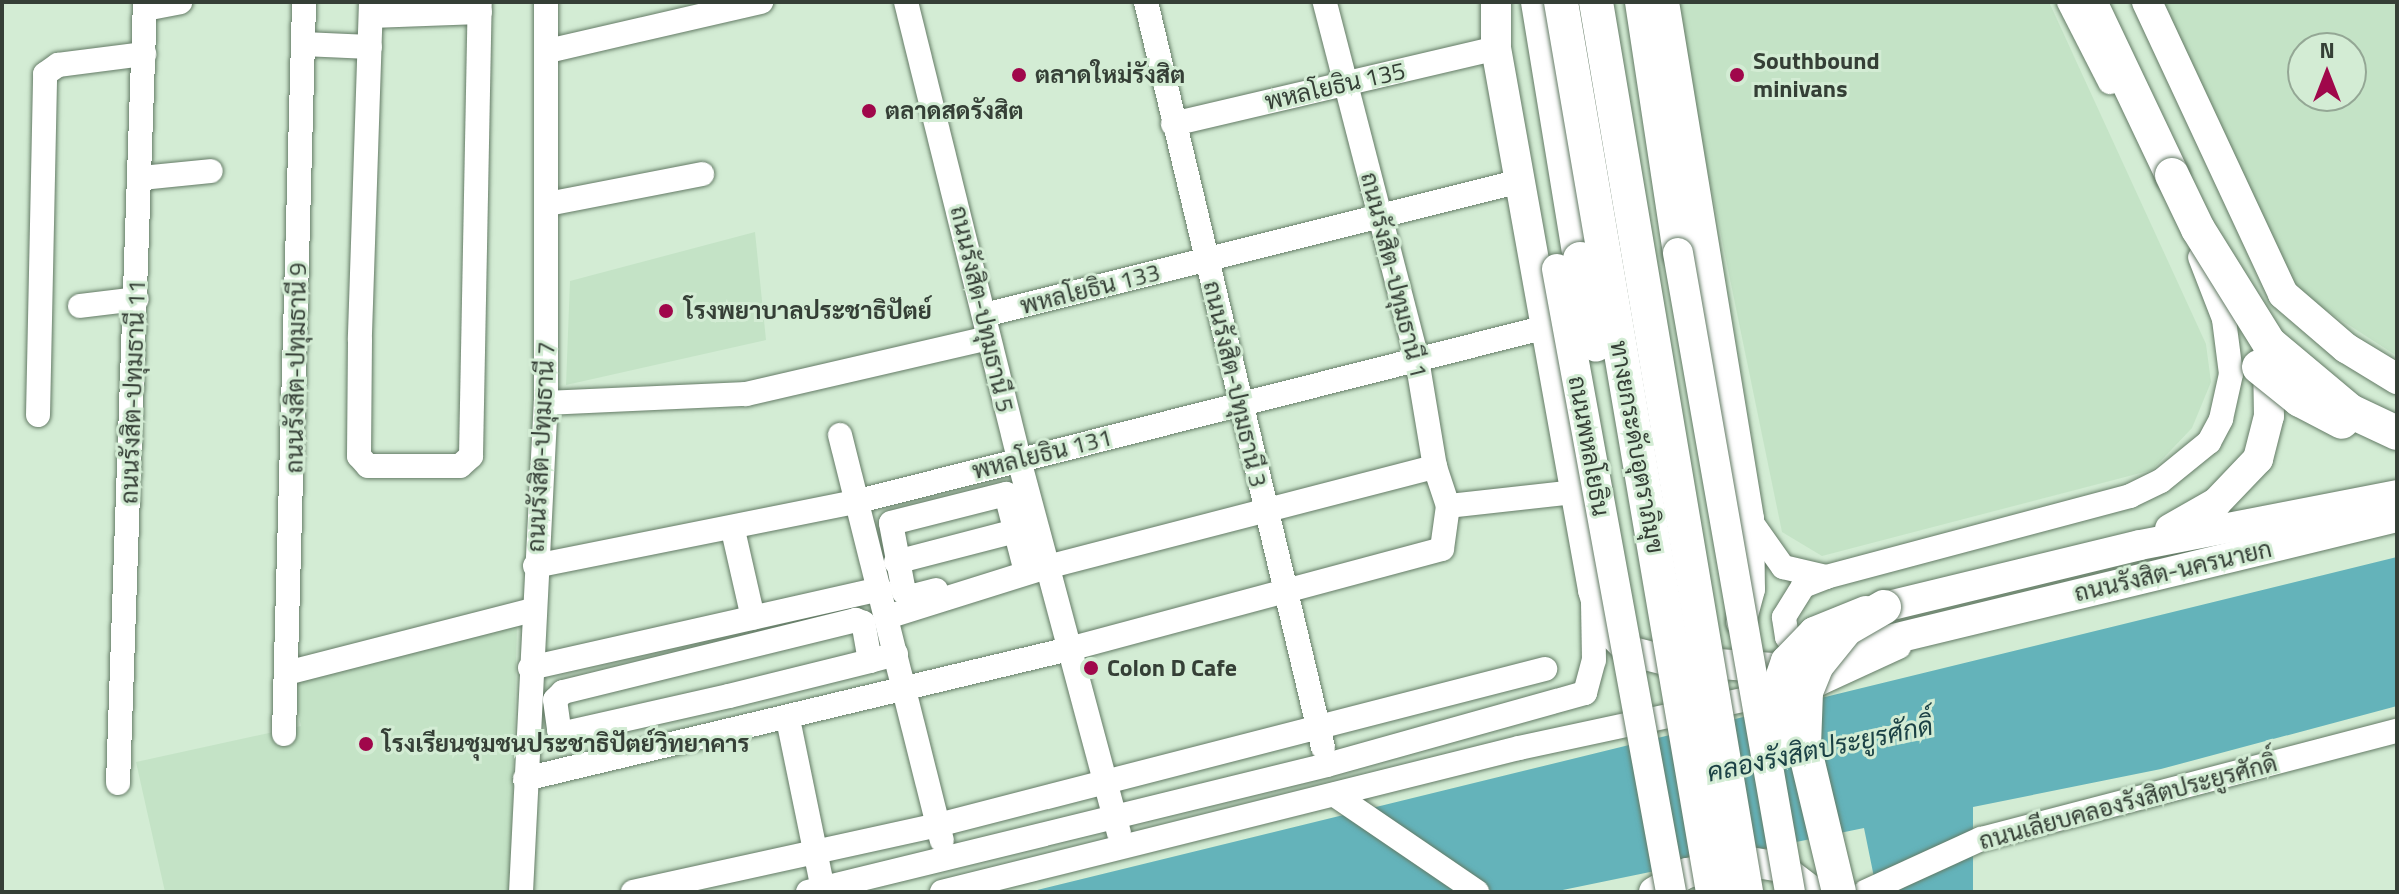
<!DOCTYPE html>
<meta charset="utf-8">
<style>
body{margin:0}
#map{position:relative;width:2399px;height:894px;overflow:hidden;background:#d3ecd4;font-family:"Titillium Web",Sarabun,sans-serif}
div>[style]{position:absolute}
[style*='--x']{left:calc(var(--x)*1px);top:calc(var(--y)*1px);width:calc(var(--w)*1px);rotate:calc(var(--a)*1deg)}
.built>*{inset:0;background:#c4e3c6}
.water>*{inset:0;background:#64b3ba}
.roads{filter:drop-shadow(0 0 2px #647b66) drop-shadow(0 0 2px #647b66)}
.minor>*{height:24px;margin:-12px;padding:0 12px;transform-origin:12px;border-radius:12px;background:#fff}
.major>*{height:30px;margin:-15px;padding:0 15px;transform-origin:15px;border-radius:15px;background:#fff}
.highway>*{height:34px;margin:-17px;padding:0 17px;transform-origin:17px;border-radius:17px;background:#fff}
.bridges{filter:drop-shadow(0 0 2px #647b66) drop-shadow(0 0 2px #647b66)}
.major-bridge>*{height:30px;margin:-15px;padding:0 15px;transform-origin:15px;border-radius:15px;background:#fff}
.highway-bridge>*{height:34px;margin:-17px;padding:0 17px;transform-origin:17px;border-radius:17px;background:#fff}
.dots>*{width:22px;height:22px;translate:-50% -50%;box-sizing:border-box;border:4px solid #d3ecd4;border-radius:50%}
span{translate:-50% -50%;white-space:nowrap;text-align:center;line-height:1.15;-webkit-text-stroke:6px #d3ecd4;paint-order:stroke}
.poi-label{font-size:24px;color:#353f36;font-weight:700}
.left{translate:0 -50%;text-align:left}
.street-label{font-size:24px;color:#353f36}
.water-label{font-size:26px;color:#1b4145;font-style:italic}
.frame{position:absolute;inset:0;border:4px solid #353f36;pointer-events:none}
.north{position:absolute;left:2287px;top:32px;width:80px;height:80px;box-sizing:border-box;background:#d3ecd4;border:2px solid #94a795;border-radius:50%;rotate:0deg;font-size:22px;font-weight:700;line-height:32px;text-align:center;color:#353f36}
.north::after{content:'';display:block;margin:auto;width:28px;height:36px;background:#a0074b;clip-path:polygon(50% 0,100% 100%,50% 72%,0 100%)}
</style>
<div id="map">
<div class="built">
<div style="clip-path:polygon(1673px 2px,2049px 2px,2206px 344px,2211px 382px,2192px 428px,2152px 470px,1822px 556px,1782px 532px)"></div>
<div style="clip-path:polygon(evenodd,2158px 2px,2397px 2px,2397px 356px,2293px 289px,2158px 2px,2303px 48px,2351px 48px,2351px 96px,2303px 96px,2303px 48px)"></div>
<div style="clip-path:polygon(755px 232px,766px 340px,566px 385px,570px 281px)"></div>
<div style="clip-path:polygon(517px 626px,510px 892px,165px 892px,136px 762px,301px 726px,290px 676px)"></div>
</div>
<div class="water">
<div style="clip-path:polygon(2397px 557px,2397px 706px,2161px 769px,1973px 807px,1973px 892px,1877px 892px,1864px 828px,1553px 892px,1029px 892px)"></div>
</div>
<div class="roads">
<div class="minor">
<div style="--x:371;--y:2;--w:338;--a:91.9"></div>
<div style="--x:360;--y:340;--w:116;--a:90.5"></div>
<div style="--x:359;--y:456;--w:13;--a:48"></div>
<div style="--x:368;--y:466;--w:92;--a:0"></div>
<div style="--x:460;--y:466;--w:15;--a:-42"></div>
<div style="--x:471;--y:456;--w:454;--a:-88.9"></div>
<div style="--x:906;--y:2;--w:472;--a:76.1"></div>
<div style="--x:1019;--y:460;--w:386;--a:75"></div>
<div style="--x:1146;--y:2;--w:766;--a:76.64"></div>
<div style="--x:2069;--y:2;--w:90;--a:62.9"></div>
<div style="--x:145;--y:9;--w:36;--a:-11"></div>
<div style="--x:371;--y:16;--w:109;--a:-2.1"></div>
<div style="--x:303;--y:44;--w:67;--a:2.6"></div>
<div style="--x:548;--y:51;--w:219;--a:-13"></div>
<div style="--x:1173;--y:124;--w:332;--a:-13.2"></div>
<div style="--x:141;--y:178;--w:70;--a:-5.7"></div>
<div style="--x:548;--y:204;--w:157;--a:-11"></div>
<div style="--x:80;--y:306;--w:57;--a:-7"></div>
<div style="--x:985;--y:315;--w:552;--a:-14.06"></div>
<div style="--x:546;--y:403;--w:200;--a:-2.6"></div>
<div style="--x:746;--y:394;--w:248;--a:-13"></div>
<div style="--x:38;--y:415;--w:341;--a:-88.8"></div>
<div style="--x:45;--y:74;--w:16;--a:-35"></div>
<div style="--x:58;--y:65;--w:87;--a:-7.3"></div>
<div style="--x:840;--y:435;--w:418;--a:75.9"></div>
<div style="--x:1448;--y:506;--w:128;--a:-6.3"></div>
<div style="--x:1749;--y:519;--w:59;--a:54.7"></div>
<div style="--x:1783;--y:567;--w:44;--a:13.1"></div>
<div style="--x:1826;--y:577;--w:315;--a:-14.9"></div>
<div style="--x:2130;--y:496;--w:34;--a:-26"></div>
<div style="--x:2161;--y:481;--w:62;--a:-39.1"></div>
<div style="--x:2209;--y:442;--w:26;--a:-62"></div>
<div style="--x:2221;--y:419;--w:46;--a:-77.5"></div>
<div style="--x:2231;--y:374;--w:55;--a:-97.3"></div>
<div style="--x:2224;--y:319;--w:66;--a:-111.2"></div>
<div style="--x:733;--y:530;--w:90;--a:77.2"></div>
<div style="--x:896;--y:562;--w:124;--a:-14.5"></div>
<div style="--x:535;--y:566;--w:330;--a:-11.3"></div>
<div style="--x:859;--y:501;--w:709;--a:-14.21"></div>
<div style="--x:936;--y:590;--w:23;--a:165"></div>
<div style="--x:914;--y:596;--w:11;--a:-158"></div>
<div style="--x:904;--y:592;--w:70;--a:-100.7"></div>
<div style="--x:891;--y:523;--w:119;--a:-14.2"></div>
<div style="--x:1006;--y:494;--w:72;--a:75.6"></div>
<div style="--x:887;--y:617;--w:168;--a:-17.4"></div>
<div style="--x:1047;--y:567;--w:401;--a:-14.5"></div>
<div style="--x:1813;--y:655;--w:16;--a:-162"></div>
<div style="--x:1798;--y:650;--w:17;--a:-130"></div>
<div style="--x:1787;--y:637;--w:20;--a:-99"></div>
<div style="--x:1784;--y:617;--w:36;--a:-58"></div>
<div style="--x:1803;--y:586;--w:25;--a:-21"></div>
<div style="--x:870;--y:661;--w:39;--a:-100"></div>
<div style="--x:863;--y:623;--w:8;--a:-157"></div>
<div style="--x:856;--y:620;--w:302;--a:166.2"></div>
<div style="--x:563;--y:692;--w:11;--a:135"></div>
<div style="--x:555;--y:700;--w:30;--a:82"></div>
<div style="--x:559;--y:730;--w:7;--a:27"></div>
<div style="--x:565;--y:733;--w:168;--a:-12.7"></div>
<div style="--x:729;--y:696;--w:145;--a:-13.9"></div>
<div style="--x:870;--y:661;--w:27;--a:-15"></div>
<div style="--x:530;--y:668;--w:359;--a:-12.7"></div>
<div style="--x:287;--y:673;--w:254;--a:-14.4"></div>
<div style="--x:788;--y:719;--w:174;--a:78.4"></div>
<div style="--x:284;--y:734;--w:732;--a:-88.43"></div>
<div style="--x:525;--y:779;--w:559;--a:-13.44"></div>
<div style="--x:1069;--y:649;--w:386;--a:-15"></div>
<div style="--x:1442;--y:549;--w:43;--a:-82.1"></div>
<div style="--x:1448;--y:506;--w:41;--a:-108.4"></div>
<div style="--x:1435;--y:467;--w:109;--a:-99.5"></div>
<div style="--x:1417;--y:359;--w:369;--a:-104.5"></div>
<div style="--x:118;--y:783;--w:781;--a:-88.02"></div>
<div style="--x:1335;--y:795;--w:172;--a:34.3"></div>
<div style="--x:521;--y:892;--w:490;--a:-87.1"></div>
<div style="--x:546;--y:403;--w:401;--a:-90"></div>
<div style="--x:633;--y:892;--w:312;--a:-12.4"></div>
<div style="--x:938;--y:825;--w:627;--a:-14.41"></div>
<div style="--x:808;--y:892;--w:534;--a:-13.75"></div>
<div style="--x:1327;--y:765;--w:268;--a:-15.6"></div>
<div style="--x:1585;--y:693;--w:34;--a:-75"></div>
<div style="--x:1594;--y:660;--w:57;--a:-91"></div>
<div style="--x:942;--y:892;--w:595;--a:-14.01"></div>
<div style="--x:1519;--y:748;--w:306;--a:-12.1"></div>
<div style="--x:1818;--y:684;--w:89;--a:-24.6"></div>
<div style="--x:1865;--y:892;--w:128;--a:-24.6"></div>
<div style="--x:1981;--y:839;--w:430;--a:-14.6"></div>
</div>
<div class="major">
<div style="--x:1496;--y:2;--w:46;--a:90"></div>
<div style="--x:1496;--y:48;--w:551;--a:79.85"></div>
<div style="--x:1593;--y:590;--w:35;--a:74"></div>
<div style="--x:1603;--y:624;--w:37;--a:46"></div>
<div style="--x:1629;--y:651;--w:37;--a:14"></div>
<div style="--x:1665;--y:660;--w:108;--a:4.2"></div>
<div style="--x:1773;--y:668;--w:642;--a:-13.6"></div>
<div style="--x:1640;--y:2;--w:254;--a:81.4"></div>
<div style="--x:1664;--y:2;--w:524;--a:80.66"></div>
<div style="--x:1749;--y:519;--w:70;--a:89.2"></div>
<div style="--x:1750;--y:589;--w:34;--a:105"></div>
<div style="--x:2147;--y:2;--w:322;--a:65"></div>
<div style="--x:2283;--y:294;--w:83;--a:40.6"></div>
<div style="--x:2346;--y:348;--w:60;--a:31.3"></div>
<div style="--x:2170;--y:529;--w:53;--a:-29.5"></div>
<div style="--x:2216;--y:503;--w:61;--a:-46.3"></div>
<div style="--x:2258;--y:459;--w:44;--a:-75.7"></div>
<div style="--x:2269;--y:416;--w:58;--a:-91"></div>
<div style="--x:1884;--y:607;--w:263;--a:-13.6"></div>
<div style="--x:2140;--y:545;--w:262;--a:-11"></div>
<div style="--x:1654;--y:892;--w:38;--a:-30"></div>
<div style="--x:1687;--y:873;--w:64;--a:-9.9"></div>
<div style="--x:1750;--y:862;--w:30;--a:9"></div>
<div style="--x:1780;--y:867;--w:41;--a:37.1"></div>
</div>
<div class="highway">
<div style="--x:1538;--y:2;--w:260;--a:80.7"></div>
<div style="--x:2090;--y:2;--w:191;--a:64.6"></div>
</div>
</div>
<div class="bridges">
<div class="major-bridge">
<div style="--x:1678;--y:253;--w:649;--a:80.06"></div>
<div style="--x:1557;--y:269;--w:633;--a:79.63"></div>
<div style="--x:1779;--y:742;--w:61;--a:-90"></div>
<div style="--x:1779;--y:681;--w:21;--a:-71"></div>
<div style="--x:1786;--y:661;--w:40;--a:-46"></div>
<div style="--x:1814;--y:632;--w:56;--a:-22"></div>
</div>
<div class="highway-bridge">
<div style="--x:1561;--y:2;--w:903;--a:80.31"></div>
<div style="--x:1596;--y:2;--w:903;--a:80.43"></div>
<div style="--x:2172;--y:175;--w:60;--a:64.3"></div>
<div style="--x:2198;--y:229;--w:134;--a:58.1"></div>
<div style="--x:2269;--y:343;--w:106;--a:40"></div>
<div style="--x:2350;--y:411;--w:52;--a:25.1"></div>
<div style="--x:1580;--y:259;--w:87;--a:79.5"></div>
<div style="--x:2259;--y:367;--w:53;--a:38.8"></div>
<div style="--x:2300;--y:400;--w:47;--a:27.6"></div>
<div style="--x:1839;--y:892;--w:150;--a:-103.5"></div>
<div style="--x:1804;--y:746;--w:54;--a:-87.9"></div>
<div style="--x:1806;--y:692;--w:29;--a:-68"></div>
<div style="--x:1817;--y:665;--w:46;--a:-51.1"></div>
<div style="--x:1846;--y:629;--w:44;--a:-30.1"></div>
</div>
</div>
<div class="dots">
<div style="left:1019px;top:75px;background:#a0074b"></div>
<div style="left:1737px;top:75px;background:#a0074b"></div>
<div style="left:869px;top:111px;background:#a0074b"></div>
<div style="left:666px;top:311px;background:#a0074b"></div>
<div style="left:1091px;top:668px;background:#a0074b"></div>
<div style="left:366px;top:744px;background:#a0074b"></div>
</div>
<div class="poi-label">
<span class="left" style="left:1753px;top:75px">Southbound<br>minivans</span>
<span class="left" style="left:1035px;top:75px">ตลาดใหม่รังสิต</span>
<span class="left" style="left:885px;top:111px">ตลาดสดรังสิต</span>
<span class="left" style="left:684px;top:311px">โรงพยาบาลประชาธิปัตย์</span>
<span class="left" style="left:1107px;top:668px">Colon D Cafe</span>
<span class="left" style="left:382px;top:744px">โรงเรียนชุมชนประชาธิปัตย์วิทยาคาร</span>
</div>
<div class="street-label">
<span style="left:1335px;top:86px;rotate:-13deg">พหลโยธิน 135</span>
<span style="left:1394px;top:275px;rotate:76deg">ถนนรังสิต-ปทุมธานี 1</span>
<span style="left:1090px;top:289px;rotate:-14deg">พหลโยธิน 133</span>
<span style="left:982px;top:309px;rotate:77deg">ถนนรังสิต-ปทุมธานี 5</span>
<span style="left:296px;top:368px;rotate:-89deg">ถนนรังสิต-ปทุมธานี 9</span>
<span style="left:1235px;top:384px;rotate:77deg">ถนนรังสิต-ปทุมธานี 3</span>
<span style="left:133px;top:392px;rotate:-88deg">ถนนรังสิต-ปทุมธานี 11</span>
<span style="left:1589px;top:446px;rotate:80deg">ถนนพหลโยธิน</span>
<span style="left:541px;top:447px;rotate:-87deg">ถนนรังสิต-ปทุมธานี 7</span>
<span style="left:1637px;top:447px;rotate:80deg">ทางยกระดับอุตราภิมุข</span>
<span style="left:1042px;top:454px;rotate:-14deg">พหลโยธิน 131</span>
<span style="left:2173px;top:571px;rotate:-13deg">ถนนรังสิต-นครนายก</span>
<span style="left:2128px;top:802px;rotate:-15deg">ถนนเลียบคลองรังสิตประยูรศักดิ์</span>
</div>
<div class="water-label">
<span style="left:1820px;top:749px;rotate:-12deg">คลองรังสิตประยูรศักดิ์</span>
</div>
<div class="frame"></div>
<div class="north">N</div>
</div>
